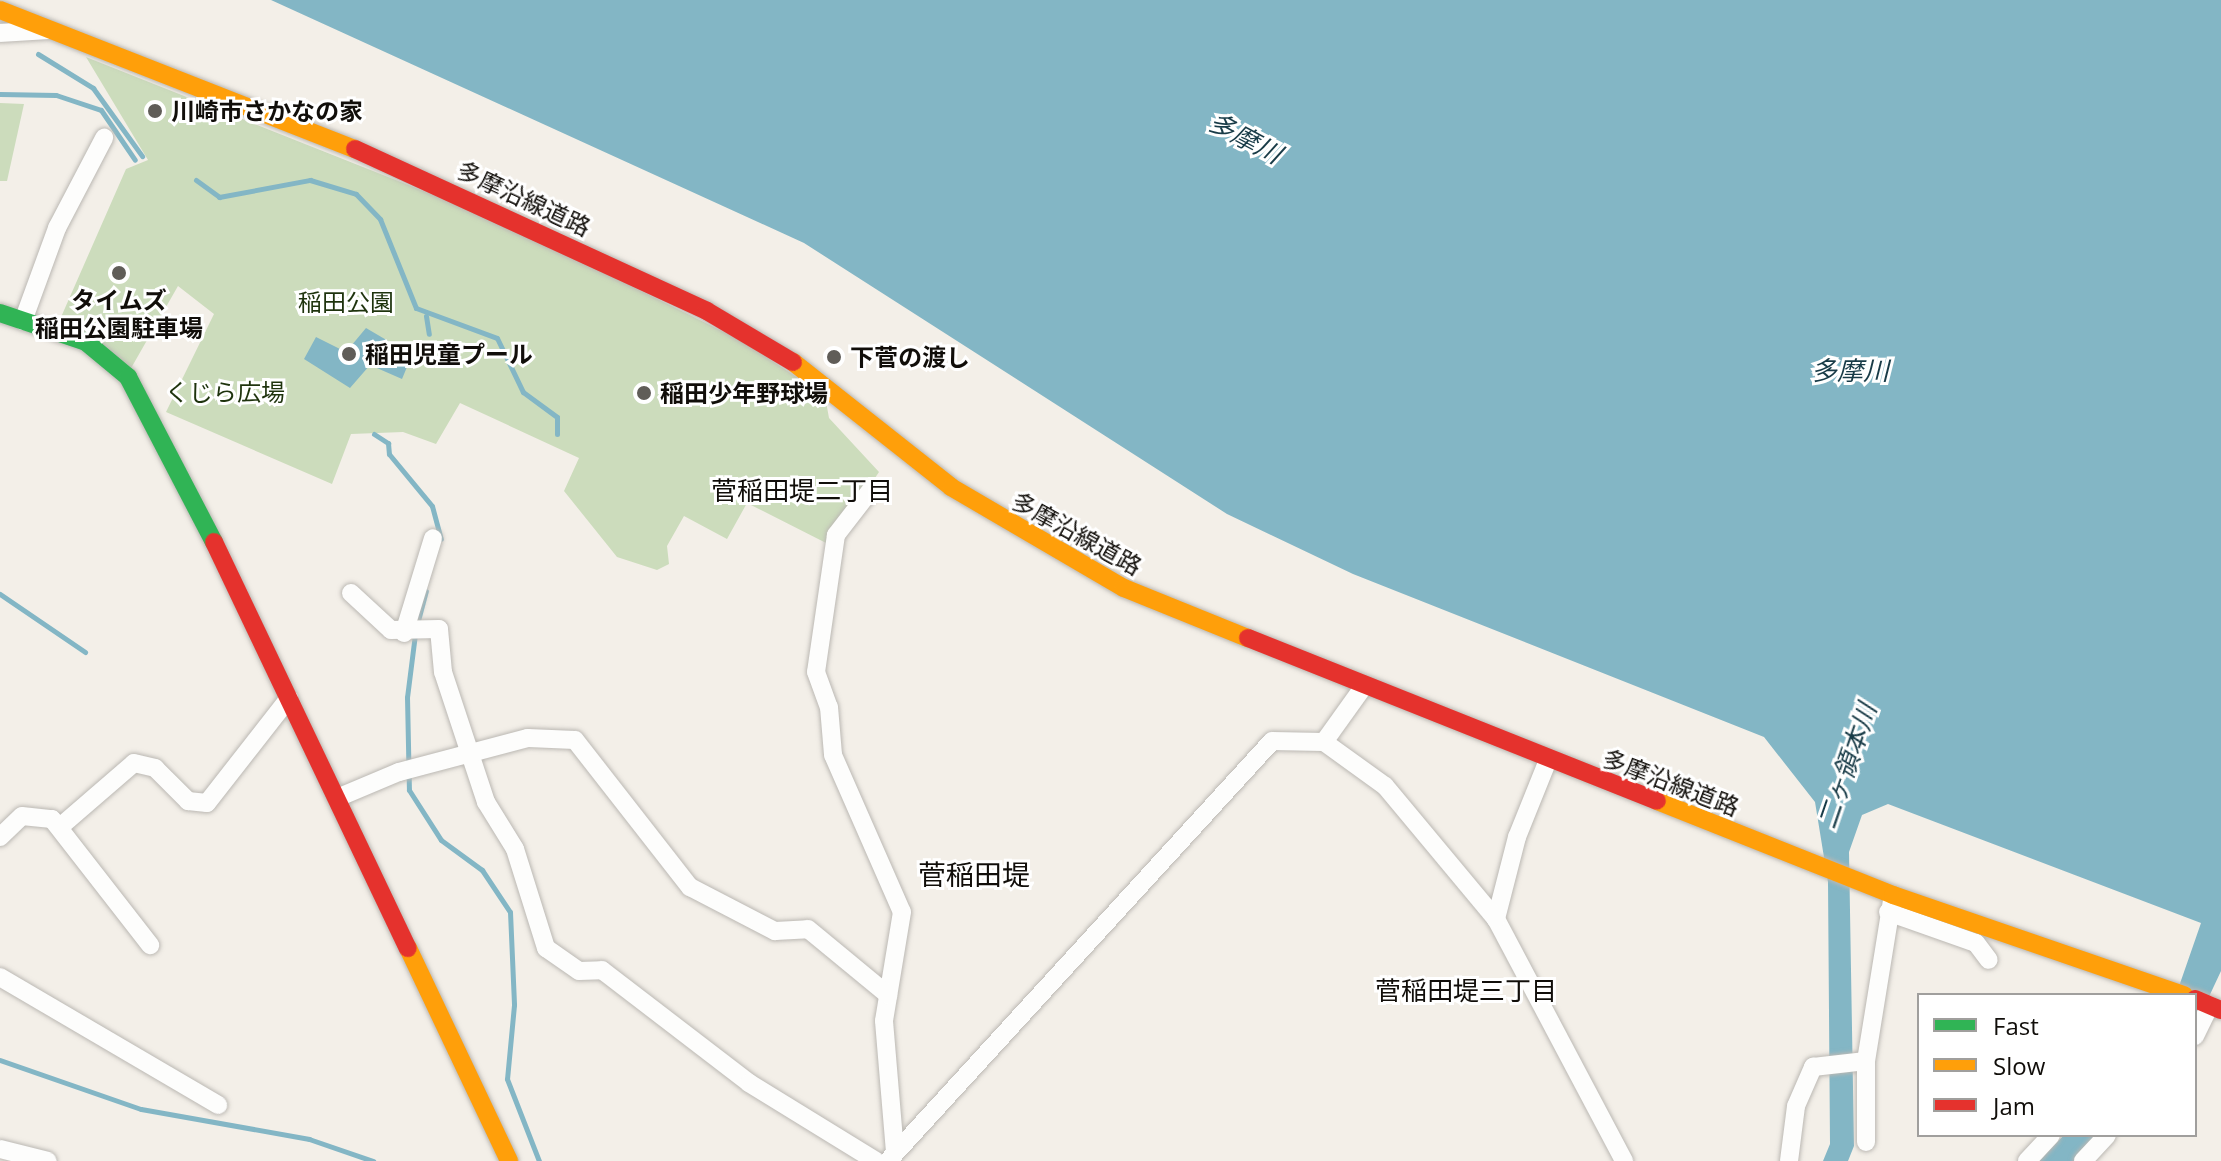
<!DOCTYPE html>
<meta charset="utf-8">
<style>
body{margin:0}
#map{position:relative;width:2221px;height:1161px;overflow:hidden;background:#f3efe8;font-family:"Open Sans","Noto Sans JP",sans-serif}
div>[style]{position:absolute}
[style*='--x']{left:calc(var(--x)*1px);top:calc(var(--y)*1px);width:calc(var(--w)*1px);rotate:calc(var(--a)*1deg)}
.green>*{inset:0;background:#ccdcbc}
.water>*{inset:0;background:#83b6c5}
.stream>*{height:5px;margin:-2.5px;padding:0 2.5px;transform-origin:2.5px;border-radius:2.5px;background:#83b6c5}
.roads{filter:drop-shadow(0 0 2px #bbb8b3) drop-shadow(0 0 2px #bbb8b3)}
.street>*{height:18px;margin:-9px;padding:0 9px;transform-origin:9px;border-radius:9px;background:#fdfdfc}
.fast>*{height:18px;margin:-9px;padding:0 9px;transform-origin:9px;border-radius:9px;background:#30b455}
.slow>*{height:18px;margin:-9px;padding:0 9px;transform-origin:9px;border-radius:9px;background:#ff9f0a}
.jam>*{height:18px;margin:-9px;padding:0 9px;transform-origin:9px;border-radius:9px;background:#e5322d}
.dots>*{width:22px;height:22px;translate:-50% -50%;box-sizing:border-box;border:4px solid #fff;border-radius:50%}
span{translate:-50% -50%;white-space:nowrap;text-align:center;line-height:1.15;-webkit-text-stroke:6px #fff;paint-order:stroke}
.poi-label{font-size:24px;color:#110e0a;font-weight:700}
.left{translate:0 -50%;text-align:left}
.street-label{font-size:24px;color:#110e0a}
.park-label{font-size:24px;color:#1e330d}
.water-label{font-size:26px;color:#183b47;font-style:italic}
.neighbourhood-label{font-size:26px;color:#110e0a}
.quarter-label{font-size:28px;color:#110e0a}
.legend{position:absolute;left:1917px;top:993px;width:280px;height:144px;box-sizing:border-box;background:#fff;border:2px solid #a09f9d;margin:0;padding:10px 14px;list-style:none;font-size:24px;color:#110e0a}
.legend li{display:flex;align-items:center;gap:16px;height:40px}
.legend b{width:40px;border:2px solid #a09f9d}
</style>
<div id="map">
<div class="green">
<div style="clip-path:polygon(86px 57px,504px 223px,742px 341px,825px 396px,829px 418px,879px 472px,830px 545px,747px 503px,727px 539px,684px 516px,667px 546px,669px 564px,657px 570px,617px 557px,564px 491px,579px 458px,460px 403px,436px 444px,403px 432px,351px 434px,332px 484px,166px 412px,214px 314px,178px 286px,130px 370px,58px 324px,126px 169px,148px 160px)"></div>
<div style="clip-path:polygon(0 103px,24px 104px,7px 181px,0 181px)"></div>
</div>
<div class="water">
<div style="clip-path:polygon(271px 0,2221px 0,2221px 971px,2199px 1018px,2195px 1025px,2195px 995px,2176px 995px,2201px 923px,1888px 804px,1862px 815px,1849px 852px,1854px 1146px,1848px 1161px,1823px 1161px,1830px 1144px,1828px 882px,1815px 802px,1764px 737px,1353px 574px,1227px 514px,804px 243px)"></div>
<div style="clip-path:polygon(366px 328px,412px 355px,402px 379px,370px 365px,350px 388px,304px 359px,316px 337px,346px 352px)"></div>
<div style="clip-path:polygon(2064px 1135px,2100px 1135px,2075px 1161px,2039px 1161px)"></div>
</div>
<div class="stream">
<div style="--x:38;--y:54;--w:65;--a:31.7"></div>
<div style="--x:93;--y:88;--w:84;--a:54.2"></div>
<div style="--x:0;--y:94;--w:56;--a:1"></div>
<div style="--x:56;--y:95;--w:47;--a:18.4"></div>
<div style="--x:101;--y:110;--w:60;--a:55.8"></div>
<div style="--x:196;--y:180;--w:29;--a:36"></div>
<div style="--x:219;--y:197;--w:93;--a:-10.6"></div>
<div style="--x:310;--y:180;--w:48;--a:16.9"></div>
<div style="--x:356;--y:194;--w:35;--a:46"></div>
<div style="--x:380;--y:219;--w:96;--a:68"></div>
<div style="--x:416;--y:308;--w:86;--a:20.3"></div>
<div style="--x:497;--y:338;--w:60;--a:64.3"></div>
<div style="--x:523;--y:392;--w:42;--a:36.3"></div>
<div style="--x:557;--y:417;--w:17;--a:90"></div>
<div style="--x:426;--y:316;--w:18;--a:81"></div>
<div style="--x:374;--y:434;--w:17;--a:33"></div>
<div style="--x:388;--y:443;--w:11;--a:85"></div>
<div style="--x:389;--y:454;--w:67;--a:50.4"></div>
<div style="--x:432;--y:506;--w:34;--a:75"></div>
<div style="--x:0;--y:594;--w:103;--a:34.3"></div>
<div style="--x:417;--y:624;--w:34;--a:-75"></div>
<div style="--x:415;--y:634;--w:64;--a:97.2"></div>
<div style="--x:407;--y:697;--w:93;--a:88.8"></div>
<div style="--x:409;--y:790;--w:59;--a:57.4"></div>
<div style="--x:441;--y:840;--w:51;--a:36.2"></div>
<div style="--x:482;--y:870;--w:50;--a:56.3"></div>
<div style="--x:510;--y:912;--w:93;--a:87.5"></div>
<div style="--x:514;--y:1005;--w:74;--a:95.4"></div>
<div style="--x:507;--y:1079;--w:88;--a:68.7"></div>
<div style="--x:0;--y:1060;--w:149;--a:19.2"></div>
<div style="--x:141;--y:1109;--w:171;--a:10.1"></div>
<div style="--x:309;--y:1139;--w:68;--a:19"></div>
</div>
<div class="roads">
<div class="street">
<div style="--x:0;--y:33;--w:48;--a:-3.6"></div>
<div style="--x:23;--y:321;--w:99;--a:-69.9"></div>
<div style="--x:57;--y:228;--w:102;--a:-62.4"></div>
<div style="--x:870;--y:491;--w:56;--a:127.7"></div>
<div style="--x:836;--y:535;--w:138;--a:98.3"></div>
<div style="--x:816;--y:672;--w:37;--a:70"></div>
<div style="--x:829;--y:707;--w:48;--a:85.2"></div>
<div style="--x:833;--y:755;--w:171;--a:66.3"></div>
<div style="--x:902;--y:912;--w:110;--a:99.4"></div>
<div style="--x:884;--y:1021;--w:132;--a:85.2"></div>
<div style="--x:351;--y:593;--w:54;--a:42.8"></div>
<div style="--x:391;--y:630;--w:48;--a:-1.2"></div>
<div style="--x:439;--y:629;--w:43;--a:84.7"></div>
<div style="--x:443;--y:672;--w:137;--a:71.7"></div>
<div style="--x:486;--y:802;--w:55;--a:58.3"></div>
<div style="--x:515;--y:849;--w:104;--a:72.6"></div>
<div style="--x:546;--y:948;--w:40;--a:34.9"></div>
<div style="--x:579;--y:971;--w:23;--a:-2"></div>
<div style="--x:602;--y:970;--w:185;--a:37.5"></div>
<div style="--x:749;--y:1083;--w:149;--a:31.6"></div>
<div style="--x:404;--y:633;--w:99;--a:-73"></div>
<div style="--x:1324;--y:742;--w:65;--a:-54.4"></div>
<div style="--x:1548;--y:760;--w:83;--a:111.9"></div>
<div style="--x:1517;--y:837;--w:85;--a:104.4"></div>
<div style="--x:1496;--y:919;--w:274;--a:62.1"></div>
<div style="--x:337;--y:798;--w:67;--a:-22.8"></div>
<div style="--x:399;--y:772;--w:133;--a:-14.8"></div>
<div style="--x:528;--y:738;--w:47;--a:2.4"></div>
<div style="--x:575;--y:740;--w:187;--a:52"></div>
<div style="--x:690;--y:887;--w:96;--a:27.4"></div>
<div style="--x:775;--y:931;--w:33;--a:-3"></div>
<div style="--x:808;--y:929;--w:104;--a:39.5"></div>
<div style="--x:61;--y:826;--w:96;--a:-40.8"></div>
<div style="--x:134;--y:763;--w:22;--a:13"></div>
<div style="--x:155;--y:768;--w:47;--a:45"></div>
<div style="--x:188;--y:801;--w:19;--a:6"></div>
<div style="--x:207;--y:803;--w:133;--a:-52"></div>
<div style="--x:0;--y:837;--w:30;--a:-44"></div>
<div style="--x:22;--y:816;--w:30;--a:6"></div>
<div style="--x:52;--y:819;--w:160;--a:52.1"></div>
<div style="--x:1888;--y:912;--w:93;--a:19.4"></div>
<div style="--x:1976;--y:943;--w:21;--a:53"></div>
<div style="--x:0;--y:977;--w:253;--a:30.4"></div>
<div style="--x:2195;--y:1036;--w:34;--a:-64"></div>
<div style="--x:1866;--y:1142;--w:81;--a:-90"></div>
<div style="--x:1866;--y:1061;--w:168;--a:-80.8"></div>
<div style="--x:0;--y:1149;--w:49;--a:14"></div>
<div style="--x:888;--y:1161;--w:569;--a:-47.56"></div>
<div style="--x:1272;--y:741;--w:52;--a:1.1"></div>
<div style="--x:1324;--y:742;--w:75;--a:35.8"></div>
<div style="--x:1385;--y:786;--w:173;--a:50.2"></div>
<div style="--x:1789;--y:1161;--w:55;--a:-82.7"></div>
<div style="--x:1796;--y:1106;--w:43;--a:-66.4"></div>
<div style="--x:1813;--y:1067;--w:53;--a:-6.5"></div>
<div style="--x:2027;--y:1161;--w:35;--a:-47"></div>
<div style="--x:2083;--y:1161;--w:35;--a:-47"></div>
</div>
<div class="fast">
<div style="--x:0;--y:313;--w:91;--a:18.6"></div>
<div style="--x:86;--y:342;--w:55;--a:39.8"></div>
<div style="--x:128;--y:377;--w:186;--a:62.5"></div>
</div>
<div class="slow">
<div style="--x:0;--y:10;--w:381;--a:21.4"></div>
<div style="--x:793;--y:362;--w:201;--a:38.3"></div>
<div style="--x:951;--y:487;--w:200;--a:30.3"></div>
<div style="--x:1124;--y:588;--w:134;--a:22"></div>
<div style="--x:1657;--y:801;--w:254;--a:21.7"></div>
<div style="--x:1893;--y:895;--w:308;--a:19"></div>
<div style="--x:408;--y:948;--w:236;--a:64.6"></div>
</div>
<div class="jam">
<div style="--x:355;--y:149;--w:387;--a:24.7"></div>
<div style="--x:707;--y:311;--w:100;--a:30.7"></div>
<div style="--x:214;--y:542;--w:450;--a:64.5"></div>
<div style="--x:1248;--y:638;--w:440;--a:21.7"></div>
<div style="--x:2195;--y:999;--w:28;--a:23"></div>
</div>
</div>
<div class="dots">
<div style="left:155px;top:111px;background:#605d58"></div>
<div style="left:119px;top:273px;background:#605d58"></div>
<div style="left:349px;top:354px;background:#605d58"></div>
<div style="left:834px;top:357px;background:#605d58"></div>
<div style="left:644px;top:393px;background:#605d58"></div>
</div>
<div class="poi-label">
<span class="left" style="left:171px;top:111px">川崎市さかなの家</span>
<span style="left:119px;top:314px">タイムズ<br>稲田公園駐車場</span>
<span class="left" style="left:365px;top:354px">稲田児童プール</span>
<span class="left" style="left:850px;top:357px">下菅の渡し</span>
<span class="left" style="left:660px;top:393px">稲田少年野球場</span>
</div>
<div class="street-label">
<span style="left:524px;top:198px;rotate:25deg">多摩沿線道路</span>
<span style="left:1077px;top:533px;rotate:29deg">多摩沿線道路</span>
<span style="left:1671px;top:782px;rotate:21deg">多摩沿線道路</span>
</div>
<div class="park-label">
<span style="left:346px;top:302px">稲田公園</span>
<span style="left:225px;top:392px">くじら広場</span>
</div>
<div class="water-label">
<span style="left:1245px;top:138px;rotate:28deg">多摩川</span>
<span style="left:1850px;top:371px">多摩川</span>
<span style="left:1847px;top:766px;rotate:-71deg">二ヶ領本川</span>
</div>
<div class="neighbourhood-label">
<span style="left:802px;top:491px">菅稲田堤二丁目</span>
<span style="left:1466px;top:991px">菅稲田堤三丁目</span>
</div>
<div class="quarter-label">
<span style="left:974px;top:874px">菅稲田堤</span>
</div>
<ul class="legend">
<li><b style="height:10px;background:#30b455"></b>Fast</li>
<li><b style="height:10px;background:#ff9f0a"></b>Slow</li>
<li><b style="height:10px;background:#e5322d"></b>Jam</li>
</ul>
</div>
